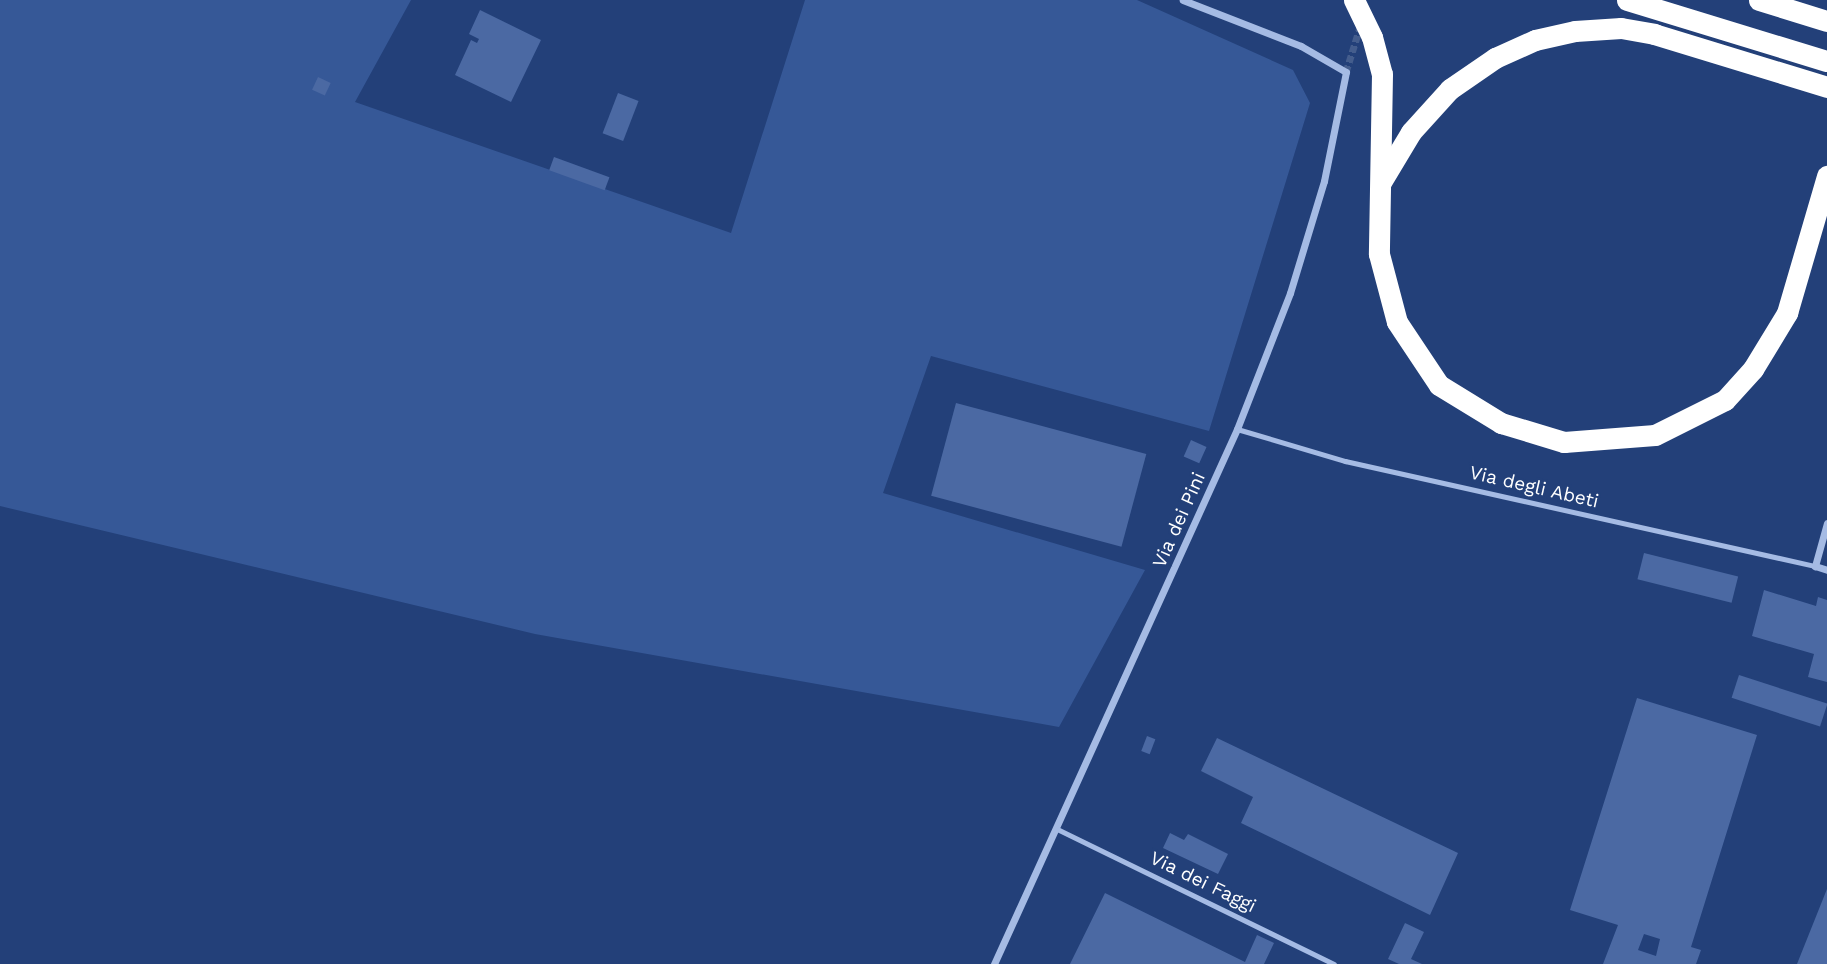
<!DOCTYPE html>
<style>
body{margin:0}
#map{position:relative;width:1827px;height:964px;overflow:hidden;background:#234079;font-family:"Work Sans",sans-serif}
div>[style]{position:absolute}
[style*='--x']{left:calc(var(--x)*1px);top:calc(var(--y)*1px);width:calc(var(--w)*1px);rotate:calc(var(--a)*1deg)}
.green>*{inset:0;background:#365897}
.building>*{inset:0;background:#4b69a3;transform-origin:0 0}
.street-tunnel>*{height:7px;margin-top:-3.5px;transform-origin:0;background:repeating-linear-gradient(90deg,#445d8d 0 7px,transparent 0 10.5px)}
.lane>*{height:5px;margin:-2.5px;padding:0 2.5px;transform-origin:2.5px;border-radius:2.5px;background:#a5bbe4}
.street>*{height:7px;margin:-3.5px;padding:0 3.5px;transform-origin:3.5px;border-radius:3.5px;background:#a5bbe4}
.highway>*{height:21px;margin:-10.5px;padding:0 10.5px;transform-origin:10.5px;border-radius:10.5px;background:#fff}
span{translate:-50% -50%;white-space:nowrap;text-align:center;line-height:1.15;-webkit-text-stroke:5px #234079;paint-order:stroke}
.street-label{font-size:19px;color:#fff}
</style>
<div id="map">
<div class="green">
<div style="clip-path:polygon(0 0,411px 0,355px 102px,731px 233px,805px 0,1137px 0,1293px 70px,1310px 103px,1209px 431px,931px 356px,883px 493px,1145px 570px,1059px 727px,535px 634px,0 506px)"></div>
</div>
<div class="building">
<div style="clip-path:polygon(480px 10px,541px 40px,511px 102px,455px 75px,471px 40px,477px 43px,479px 39px,469px 34px)"></div>
<div style="left:318px;top:77px;width:14px;height:14px;rotate:25deg"></div>
<div style="left:618px;top:93px;width:22px;height:43px;rotate:21deg"></div>
<div style="left:554px;top:157px;width:59px;height:14px;rotate:20deg"></div>
<div style="left:956px;top:403px;width:197px;height:96px;rotate:15deg"></div>
<div style="left:1191px;top:440px;width:17px;height:18px;rotate:24deg"></div>
<div style="left:1644px;top:553px;width:97px;height:27px;rotate:14deg"></div>
<div style="clip-path:polygon(1764px 590px,1816px 606px,1818px 597px,1827px 600px,1827px 682px,1808px 677px,1814px 654px,1752px 636px)"></div>
<div style="left:1739px;top:675px;width:93px;height:24px;rotate:18deg"></div>
<div style="clip-path:polygon(evenodd,1637px 698px,1757px 735px,1691px 947px,1701px 950px,1696px 964px,1603px 964px,1618px 925px,1570px 910px,1637px 698px,1644px 934px,1660px 939px,1656px 956px,1638px 950px,1644px 934px)"></div>
<div style="left:1147px;top:736px;width:9px;height:16px;rotate:21deg"></div>
<div style="clip-path:polygon(1217px 738px,1458px 853px,1430px 915px,1241px 823px,1253px 797px,1201px 771px)"></div>
<div style="clip-path:polygon(1170px 833px,1184px 840px,1188px 834px,1228px 854px,1218px 874px,1163px 848px)"></div>
<div style="clip-path:polygon(1827px 889px,1827px 964px,1797px 964px)"></div>
<div style="clip-path:polygon(1105px 893px,1245px 962px,1257px 935px,1274px 943px,1264px 964px,1070px 964px)"></div>
<div style="clip-path:polygon(1405px 923px,1424px 932px,1411px 959px,1422px 964px,1399px 964px,1388px 959px)"></div>
</div>
<div class="street-tunnel">
<div style="--x:1346;--y:72;--w:50;--a:-72.6"></div>
</div>
<div class="lane">
<div style="--x:1237;--y:429;--w:113;--a:16.5"></div>
<div style="--x:1345;--y:461;--w:482;--a:12.6"></div>
<div style="--x:1057;--y:829;--w:308;--a:26"></div>
</div>
<div class="street">
<div style="--x:1827;--y:523;--w:45;--a:105.6"></div>
<div style="--x:1815;--y:566;--w:13;--a:18"></div>
<div style="--x:994;--y:964;--w:588;--a:-65.57"></div>
<div style="--x:1237;--y:429;--w:146;--a:-68.7"></div>
<div style="--x:1290;--y:293;--w:117;--a:-73.1"></div>
<div style="--x:1324;--y:181;--w:111;--a:-78.6"></div>
<div style="--x:1346;--y:72;--w:52;--a:-150"></div>
<div style="--x:1301;--y:46;--w:127;--a:-158.7"></div>
</div>
<div class="highway">
<div style="--x:1354;--y:0;--w:41;--a:64.1"></div>
<div style="--x:1372;--y:37;--w:38;--a:75"></div>
<div style="--x:1382;--y:74;--w:180;--a:91"></div>
<div style="--x:1379;--y:254;--w:70;--a:75.2"></div>
<div style="--x:1397;--y:322;--w:76;--a:56.3"></div>
<div style="--x:1439;--y:385;--w:73;--a:31.5"></div>
<div style="--x:1501;--y:423;--w:66;--a:16.8"></div>
<div style="--x:1564;--y:442;--w:91;--a:-4.4"></div>
<div style="--x:1655;--y:435;--w:78;--a:-26.6"></div>
<div style="--x:1725;--y:400;--w:42;--a:-47.9"></div>
<div style="--x:1753;--y:369;--w:66;--a:-58.7"></div>
<div style="--x:1787;--y:313;--w:143;--a:-73.7"></div>
<div style="--x:1627;--y:0;--w:209;--a:17"></div>
<div style="--x:1759;--y:0;--w:71;--a:17.2"></div>
<div style="--x:1381;--y:182;--w:58;--a:-59"></div>
<div style="--x:1411;--y:132;--w:58;--a:-47.8"></div>
<div style="--x:1450;--y:89;--w:55;--a:-34.6"></div>
<div style="--x:1495;--y:58;--w:44;--a:-24.2"></div>
<div style="--x:1535;--y:40;--w:41;--a:-12.7"></div>
<div style="--x:1575;--y:31;--w:46;--a:-3.7"></div>
<div style="--x:1621;--y:28;--w:34;--a:10"></div>
<div style="--x:1654;--y:34;--w:181;--a:17"></div>
</div>
<div class="street-label">
<span style="left:1534px;top:487px;rotate:13deg">Via degli Abeti</span>
<span style="left:1179px;top:520px;rotate:-66deg">Via dei Pini</span>
<span style="left:1203px;top:882px;rotate:26deg">Via dei Faggi</span>
</div>
</div>
